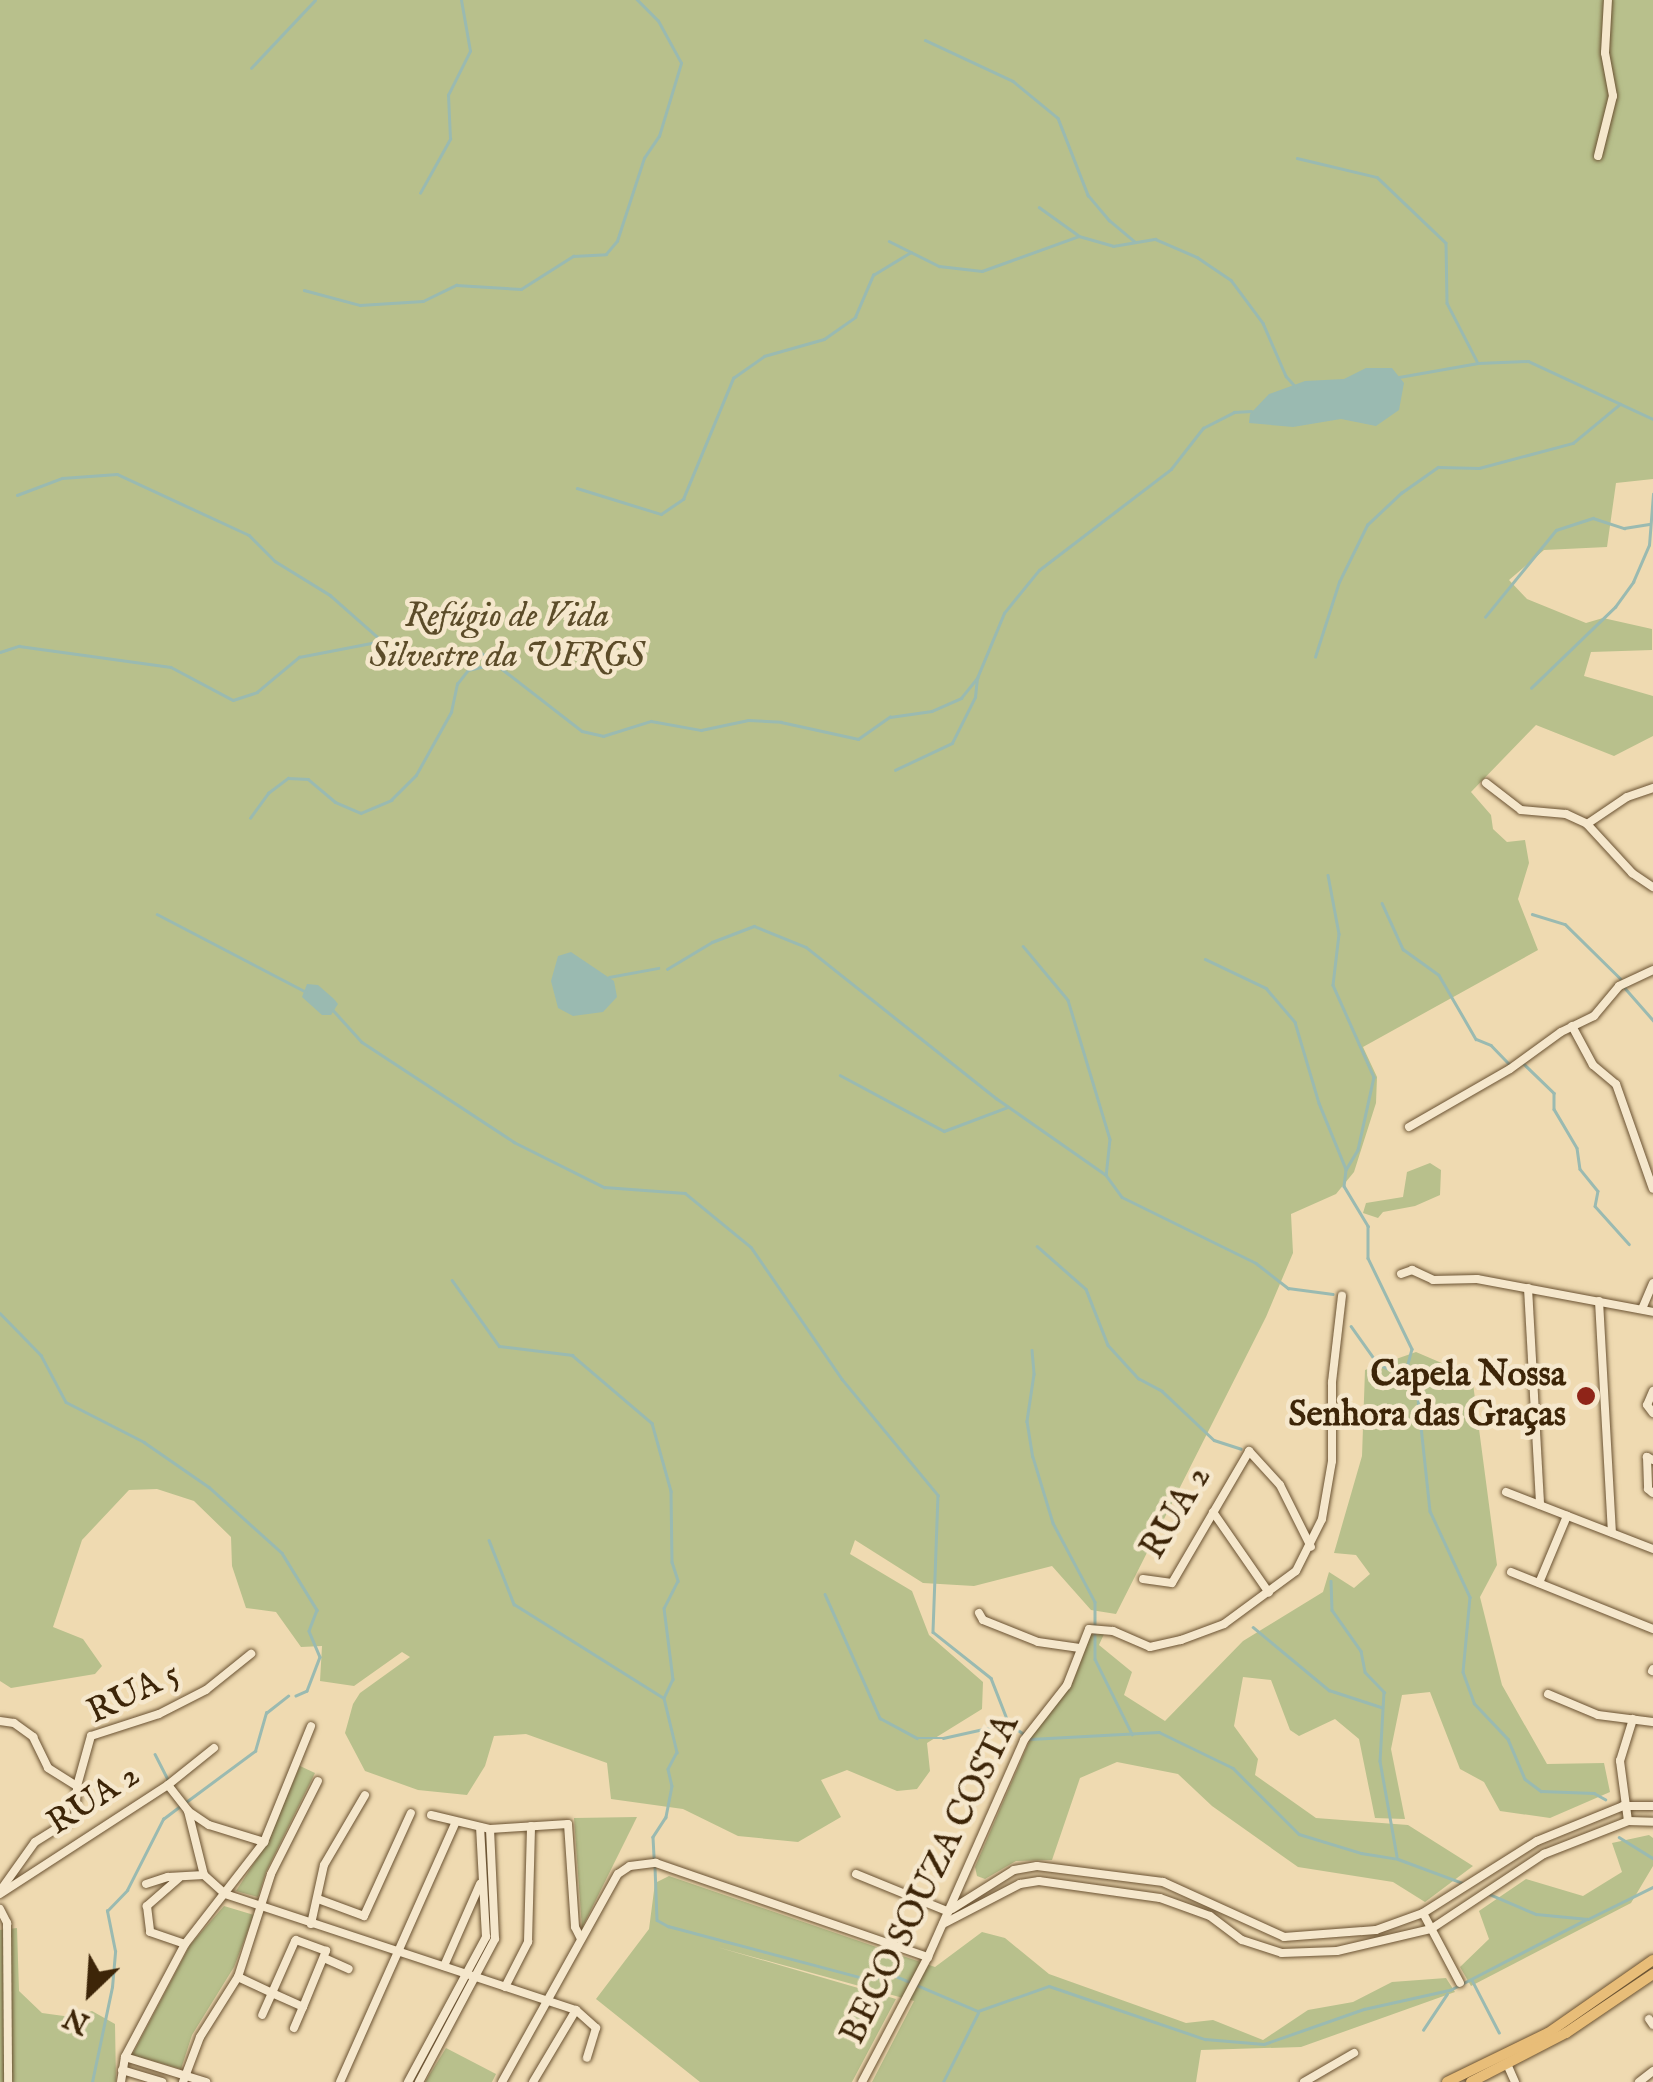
<!DOCTYPE html>
<meta charset="utf-8">
<style>
body{margin:0}
#map{position:relative;width:1653px;height:2082px;overflow:hidden;background:#efdab1;font-family:"IM FELL English",serif}
div>[style]{position:absolute}
[style*='--x']{left:calc(var(--x)*1px);top:calc(var(--y)*1px);width:calc(var(--w)*1px);rotate:calc(var(--a)*1deg)}
.green>*{inset:0;background:#b8c08c}
.water>*{inset:0;background:#9abab1}
.stream>*{height:2.5px;margin:-1.25px;padding:0 1.25px;transform-origin:1.25px;border-radius:1.25px;background:#9abab1}
.roads{filter:drop-shadow(0 0 2px #6a5232) drop-shadow(0 0 2px #6a5232)}
.minor>*{height:8px;margin:-4px;padding:0 4px;transform-origin:4px;border-radius:4px;background:#f5e7cc}
.major>*{height:10px;margin:-5px;padding:0 5px;transform-origin:5px;border-radius:5px;background:#e8bd78}
.dots>*{width:28px;height:28px;translate:-50% -50%;box-sizing:border-box;border:5px solid #f5e7cc;border-radius:50%}
span{translate:-50% -50%;white-space:nowrap;text-align:center;line-height:1.15;-webkit-text-stroke:9px #f5e7cc;paint-order:stroke}
.park-label{font-size:35px;color:#5c4c29;font-style:italic}
.poi-label{font-size:35px;color:#3d2508;font-weight:700}
.right{translate:-100% -50%;text-align:right}
.street-label{font-size:35px;color:#3d2508}
.north{position:absolute;left:40px;top:1942px;width:100px;height:100px;-webkit-text-stroke:8px #f5e7cc;paint-order:stroke;rotate:205deg;font-size:28px;font-weight:700;line-height:40px;text-align:center;color:#3d2508}
.north::after{content:'';display:block;margin:auto;width:35px;height:45px;background:#3d2508;clip-path:polygon(50% 0,100% 100%,50% 72%,0 100%)}
</style>
<div id="map">
<div class="green">
<div style="clip-path:polygon(0 0,1653px 0,1653px 479px,1616px 483px,1607px 547px,1544px 550px,1509px 580px,1527px 599px,1586px 623px,1603px 618px,1652px 629px,1652px 650px,1591px 652px,1584px 676px,1653px 696px,1653px 736px,1614px 756px,1536px 725px,1471px 792px,1491px 815px,1493px 829px,1507px 842px,1525px 840px,1529px 863px,1518px 899px,1538px 950px,1363px 1047px,1377px 1077px,1376px 1103px,1354px 1172px,1336px 1194px,1291px 1214px,1293px 1253px,1266px 1317px,1116px 1614px,1091px 1610px,1052px 1566px,974px 1586px,923px 1583px,855px 1540px,850px 1554px,912px 1591px,929px 1635px,983px 1682px,982px 1709px,927px 1743px,930px 1771px,917px 1789px,897px 1791px,847px 1770px,821px 1780px,841px 1817px,798px 1842px,738px 1836px,683px 1809px,611px 1799px,607px 1763px,526px 1734px,494px 1736px,485px 1766px,467px 1795px,418px 1790px,365px 1771px,345px 1733px,353px 1704px,360px 1693px,410px 1657px,402px 1652px,354px 1686px,320px 1681px,322px 1646px,301px 1647px,276px 1612px,246px 1608px,232px 1566px,231px 1537px,194px 1501px,157px 1489px,129px 1490px,82px 1540px,53px 1627px,83px 1639px,102px 1666px,95px 1674px,11px 1688px,0 1681px)"></div>
<div style="clip-path:polygon(1430px 1163px,1441px 1170px,1440px 1195px,1415px 1206px,1383px 1212px,1378px 1218px,1363px 1213px,1366px 1203px,1403px 1197px,1407px 1172px)"></div>
<div style="clip-path:polygon(1416px 1352px,1472px 1376px,1497px 1565px,1480px 1597px,1502px 1685px,1547px 1764px,1604px 1763px,1610px 1792px,1550px 1818px,1500px 1811px,1484px 1782px,1460px 1769px,1430px 1692px,1402px 1695px,1391px 1749px,1405px 1819px,1375px 1818px,1359px 1739px,1335px 1719px,1299px 1736px,1290px 1730px,1271px 1680px,1243px 1677px,1234px 1726px,1258px 1759px,1255px 1775px,1316px 1818px,1408px 1825px,1473px 1866px,1425px 1902px,1393px 1882px,1298px 1867px,1212px 1806px,1178px 1774px,1117px 1762px,1080px 1778px,1052px 1860px,1016px 1861px,985px 1879px,977px 1876px,975px 1867px,1032px 1735px,1073px 1682px,1091px 1635px,1104px 1634px,1099px 1645px,1132px 1672px,1124px 1695px,1165px 1721px,1243px 1641px,1323px 1592px,1329px 1572px,1354px 1588px,1370px 1574px,1356px 1555px,1334px 1553px,1362px 1456px,1365px 1370px)"></div>
<div style="clip-path:polygon(300px 1766px,315px 1773px,266px 1872px,258px 1897px,236px 1891px,267px 1843px)"></div>
<div style="clip-path:polygon(637px 1817px,582px 1928px,574px 1818px)"></div>
<div style="clip-path:polygon(1649px 1835px,1653px 1838px,1653px 1866px,1631px 1903px,1471px 1986px,1460px 1967px,1489px 1939px,1479px 1911px,1526px 1879px,1583px 1896px,1622px 1872px,1612px 1843px)"></div>
<div style="clip-path:polygon(669px 1876px,935px 1967px,982px 1932px,1005px 1938px,1049px 1974px,1186px 2023px,1213px 2020px,1263px 2040px,1308px 2010px,1353px 2002px,1392px 1982px,1446px 1978px,1455px 1992px,1301px 2047px,1201px 2050px,1196px 2082px,872px 2082px,914px 2001px,717px 1947px,896px 1999px,852px 2082px,700px 2082px,596px 1999px,649px 1929px,655px 1883px)"></div>
<div style="clip-path:polygon(224px 1906px,254px 1915px,234px 1967px,192px 2035px,181px 2069px,132px 2055px,190px 1945px)"></div>
<div style="clip-path:polygon(17px 1928px,19px 1991px,42px 2013px,71px 2017px,92px 2011px,115px 2024px,116px 2082px,0 2082px,0 1930px)"></div>
<div style="clip-path:polygon(446px 2048px,496px 2074px,492px 2082px,425px 2082px)"></div>
</div>
<div class="water">
<div style="clip-path:polygon(1366px 368px,1392px 368px,1404px 383px,1399px 410px,1376px 426px,1341px 419px,1293px 427px,1249px 423px,1250px 414px,1269px 394px,1305px 381px,1344px 379px)"></div>
<div style="clip-path:polygon(571px 952px,614px 981px,617px 997px,603px 1012px,573px 1016px,558px 1008px,551px 981px,558px 956px)"></div>
<div style="clip-path:polygon(307px 984px,318px 985px,334px 999px,338px 1004px,331px 1015px,322px 1015px,302px 997px)"></div>
</div>
<div class="stream">
<div style="--x:925;--y:40;--w:97;--a:25"></div>
<div style="--x:1013;--y:81;--w:58;--a:39.4"></div>
<div style="--x:1058;--y:118;--w:83;--a:68.7"></div>
<div style="--x:1088;--y:195;--w:33;--a:50"></div>
<div style="--x:1109;--y:220;--w:33;--a:40"></div>
<div style="--x:251;--y:68;--w:93;--a:-46.7"></div>
<div style="--x:1297;--y:158;--w:82;--a:13.4"></div>
<div style="--x:1377;--y:177;--w:95;--a:43.7"></div>
<div style="--x:1446;--y:243;--w:60;--a:89"></div>
<div style="--x:1447;--y:303;--w:65;--a:62.7"></div>
<div style="--x:420;--y:193;--w:62;--a:-60.9"></div>
<div style="--x:450;--y:139;--w:44;--a:-92.6"></div>
<div style="--x:448;--y:95;--w:49;--a:-63.4"></div>
<div style="--x:470;--y:51;--w:52;--a:-100"></div>
<div style="--x:1039;--y:207;--w:48;--a:35.7"></div>
<div style="--x:889;--y:241;--w:56;--a:26.6"></div>
<div style="--x:939;--y:266;--w:43;--a:6.6"></div>
<div style="--x:982;--y:271;--w:103;--a:-19.8"></div>
<div style="--x:1079;--y:236;--w:35;--a:16"></div>
<div style="--x:1113;--y:246;--w:43;--a:-9.5"></div>
<div style="--x:1155;--y:239;--w:46;--a:23.2"></div>
<div style="--x:1197;--y:257;--w:41;--a:34.1"></div>
<div style="--x:1231;--y:280;--w:54;--a:53.3"></div>
<div style="--x:1263;--y:323;--w:58;--a:66.5"></div>
<div style="--x:1286;--y:376;--w:15;--a:48"></div>
<div style="--x:304;--y:290;--w:58;--a:15"></div>
<div style="--x:360;--y:305;--w:63;--a:-3.6"></div>
<div style="--x:423;--y:301;--w:37;--a:-26"></div>
<div style="--x:456;--y:285;--w:65;--a:3.5"></div>
<div style="--x:521;--y:289;--w:62;--a:-32.4"></div>
<div style="--x:573;--y:256;--w:33;--a:-3"></div>
<div style="--x:606;--y:254;--w:17;--a:-50"></div>
<div style="--x:617;--y:241;--w:87;--a:-72"></div>
<div style="--x:644;--y:158;--w:27;--a:-56"></div>
<div style="--x:659;--y:136;--w:76;--a:-73.2"></div>
<div style="--x:681;--y:63;--w:48;--a:-118.7"></div>
<div style="--x:658;--y:21;--w:30;--a:-135"></div>
<div style="--x:1399;--y:377;--w:80;--a:-10"></div>
<div style="--x:1478;--y:363;--w:50;--a:-2.3"></div>
<div style="--x:1528;--y:361;--w:138;--a:24.9"></div>
<div style="--x:577;--y:488;--w:88;--a:17.2"></div>
<div style="--x:661;--y:514;--w:27;--a:-34"></div>
<div style="--x:683;--y:499;--w:131;--a:-67.5"></div>
<div style="--x:733;--y:378;--w:38;--a:-35"></div>
<div style="--x:764;--y:356;--w:62;--a:-15.8"></div>
<div style="--x:824;--y:339;--w:38;--a:-35"></div>
<div style="--x:855;--y:317;--w:46;--a:-66.8"></div>
<div style="--x:873;--y:275;--w:44;--a:-31.2"></div>
<div style="--x:17;--y:495;--w:48;--a:-20.7"></div>
<div style="--x:62;--y:478;--w:55;--a:-4.2"></div>
<div style="--x:117;--y:474;--w:145;--a:24.8"></div>
<div style="--x:249;--y:535;--w:37;--a:45"></div>
<div style="--x:275;--y:561;--w:65;--a:31.7"></div>
<div style="--x:330;--y:595;--w:69;--a:41.5"></div>
<div style="--x:382;--y:641;--w:37;--a:17"></div>
<div style="--x:417;--y:652;--w:58;--a:-3.9"></div>
<div style="--x:475;--y:648;--w:135;--a:37.8"></div>
<div style="--x:582;--y:731;--w:22;--a:13"></div>
<div style="--x:603;--y:736;--w:50;--a:-17.4"></div>
<div style="--x:651;--y:721;--w:51;--a:10.2"></div>
<div style="--x:701;--y:730;--w:48;--a:-12"></div>
<div style="--x:748;--y:720;--w:33;--a:3"></div>
<div style="--x:781;--y:722;--w:79;--a:12.4"></div>
<div style="--x:858;--y:739;--w:39;--a:-35"></div>
<div style="--x:890;--y:717;--w:42;--a:-8.1"></div>
<div style="--x:932;--y:711;--w:32;--a:-24"></div>
<div style="--x:961;--y:698;--w:26;--a:-51"></div>
<div style="--x:977;--y:678;--w:70;--a:-67.4"></div>
<div style="--x:1004;--y:613;--w:55;--a:-50.9"></div>
<div style="--x:1039;--y:570;--w:166;--a:-37.4"></div>
<div style="--x:1171;--y:469;--w:52;--a:-52"></div>
<div style="--x:1203;--y:428;--w:35;--a:-27"></div>
<div style="--x:1234;--y:412;--w:17;--a:-3"></div>
<div style="--x:1485;--y:617;--w:112;--a:-50.8"></div>
<div style="--x:1556;--y:530;--w:39;--a:-18"></div>
<div style="--x:1593;--y:518;--w:33;--a:18"></div>
<div style="--x:1624;--y:528;--w:25;--a:-9"></div>
<div style="--x:0;--y:652;--w:20;--a:-18"></div>
<div style="--x:19;--y:646;--w:153;--a:7.9"></div>
<div style="--x:171;--y:667;--w:70;--a:28"></div>
<div style="--x:233;--y:700;--w:25;--a:-18"></div>
<div style="--x:257;--y:692;--w:55;--a:-39.8"></div>
<div style="--x:299;--y:657;--w:85;--a:-10.9"></div>
<div style="--x:1315;--y:657;--w:79;--a:-72.3"></div>
<div style="--x:1339;--y:582;--w:64;--a:-63.8"></div>
<div style="--x:1367;--y:525;--w:47;--a:-43.3"></div>
<div style="--x:1401;--y:493;--w:45;--a:-35.1"></div>
<div style="--x:1438;--y:467;--w:41;--a:1.4"></div>
<div style="--x:1479;--y:468;--w:97;--a:-14.9"></div>
<div style="--x:1573;--y:443;--w:61;--a:-39.7"></div>
<div style="--x:1531;--y:688;--w:117;--a:-44"></div>
<div style="--x:1615;--y:607;--w:31;--a:-54"></div>
<div style="--x:1633;--y:582;--w:40;--a:-66.6"></div>
<div style="--x:1649;--y:545;--w:51;--a:-85.5"></div>
<div style="--x:895;--y:770;--w:63;--a:-25.3"></div>
<div style="--x:952;--y:743;--w:51;--a:-63.4"></div>
<div style="--x:975;--y:697;--w:18;--a:-84"></div>
<div style="--x:250;--y:818;--w:31;--a:-54"></div>
<div style="--x:268;--y:793;--w:25;--a:-37"></div>
<div style="--x:288;--y:778;--w:20;--a:3"></div>
<div style="--x:308;--y:779;--w:35;--a:40"></div>
<div style="--x:335;--y:802;--w:28;--a:23"></div>
<div style="--x:361;--y:813;--w:33;--a:-23"></div>
<div style="--x:391;--y:800;--w:35;--a:-45"></div>
<div style="--x:416;--y:775;--w:72;--a:-60.9"></div>
<div style="--x:451;--y:712;--w:29;--a:-78"></div>
<div style="--x:457;--y:684;--w:18;--a:-52"></div>
<div style="--x:468;--y:670;--w:27;--a:-13"></div>
<div style="--x:1328;--y:875;--w:60;--a:79.4"></div>
<div style="--x:1339;--y:934;--w:51;--a:96.7"></div>
<div style="--x:1333;--y:985;--w:101;--a:66"></div>
<div style="--x:1374;--y:1077;--w:75;--a:102.4"></div>
<div style="--x:1358;--y:1150;--w:23;--a:121"></div>
<div style="--x:1346;--y:1170;--w:16;--a:97"></div>
<div style="--x:1344;--y:1186;--w:47;--a:59"></div>
<div style="--x:1368;--y:1226;--w:32;--a:90"></div>
<div style="--x:1368;--y:1258;--w:101;--a:64.2"></div>
<div style="--x:1412;--y:1349;--w:28;--a:105"></div>
<div style="--x:1405;--y:1376;--w:18;--a:47"></div>
<div style="--x:1417;--y:1389;--w:123;--a:83.9"></div>
<div style="--x:1430;--y:1511;--w:95;--a:65.1"></div>
<div style="--x:1470;--y:1597;--w:75;--a:95.3"></div>
<div style="--x:1463;--y:1672;--w:33;--a:70"></div>
<div style="--x:1474;--y:1703;--w:50;--a:46.6"></div>
<div style="--x:1508;--y:1739;--w:43;--a:67"></div>
<div style="--x:1525;--y:1779;--w:20;--a:37"></div>
<div style="--x:1541;--y:1791;--w:53;--a:2.2"></div>
<div style="--x:1594;--y:1793;--w:13;--a:29"></div>
<div style="--x:1382;--y:903;--w:51;--a:65.5"></div>
<div style="--x:1403;--y:949;--w:44;--a:35.8"></div>
<div style="--x:1439;--y:975;--w:74;--a:60"></div>
<div style="--x:1476;--y:1039;--w:16;--a:22"></div>
<div style="--x:1491;--y:1045;--w:28;--a:46"></div>
<div style="--x:157;--y:914;--w:168;--a:27.6"></div>
<div style="--x:1532;--y:914;--w:34;--a:17"></div>
<div style="--x:1565;--y:924;--w:78;--a:44.5"></div>
<div style="--x:1023;--y:946;--w:70;--a:50.2"></div>
<div style="--x:1068;--y:1000;--w:145;--a:73.2"></div>
<div style="--x:1110;--y:1139;--w:36;--a:96"></div>
<div style="--x:1205;--y:959;--w:68;--a:25.4"></div>
<div style="--x:1266;--y:988;--w:45;--a:49.5"></div>
<div style="--x:1295;--y:1022;--w:84;--a:73.5"></div>
<div style="--x:1319;--y:1103;--w:71;--a:67.8"></div>
<div style="--x:667;--y:969;--w:52;--a:-31"></div>
<div style="--x:712;--y:942;--w:45;--a:-20.9"></div>
<div style="--x:754;--y:926;--w:56;--a:22"></div>
<div style="--x:806;--y:947;--w:243;--a:38.5"></div>
<div style="--x:996;--y:1098;--w:134;--a:35"></div>
<div style="--x:1106;--y:1175;--w:27;--a:54"></div>
<div style="--x:1122;--y:1197;--w:149;--a:26.2"></div>
<div style="--x:1256;--y:1263;--w:41;--a:38"></div>
<div style="--x:1288;--y:1288;--w:45;--a:7.6"></div>
<div style="--x:609;--y:977;--w:50;--a:-10.4"></div>
<div style="--x:1625;--y:988;--w:43;--a:48.8"></div>
<div style="--x:333;--y:1010;--w:43;--a:47.8"></div>
<div style="--x:362;--y:1042;--w:182;--a:33.3"></div>
<div style="--x:514;--y:1142;--w:101;--a:26.6"></div>
<div style="--x:604;--y:1187;--w:81;--a:4.2"></div>
<div style="--x:685;--y:1193;--w:85;--a:39.3"></div>
<div style="--x:751;--y:1247;--w:160;--a:55.4"></div>
<div style="--x:842;--y:1379;--w:151;--a:50.4"></div>
<div style="--x:938;--y:1495;--w:137;--a:92.1"></div>
<div style="--x:933;--y:1632;--w:74;--a:38.4"></div>
<div style="--x:991;--y:1678;--w:49;--a:68.6"></div>
<div style="--x:1009;--y:1724;--w:18;--a:34"></div>
<div style="--x:1523;--y:1063;--w:43;--a:44.1"></div>
<div style="--x:1554;--y:1093;--w:16;--a:90"></div>
<div style="--x:1554;--y:1109;--w:45;--a:59.5"></div>
<div style="--x:1577;--y:1148;--w:21;--a:82"></div>
<div style="--x:1580;--y:1169;--w:28;--a:51"></div>
<div style="--x:1598;--y:1191;--w:15;--a:101"></div>
<div style="--x:1595;--y:1206;--w:51;--a:48.2"></div>
<div style="--x:840;--y:1075;--w:118;--a:28.3"></div>
<div style="--x:944;--y:1131;--w:68;--a:-20.6"></div>
<div style="--x:1037;--y:1246;--w:65;--a:41.3"></div>
<div style="--x:1086;--y:1289;--w:60;--a:68.6"></div>
<div style="--x:1108;--y:1345;--w:45;--a:47.7"></div>
<div style="--x:1138;--y:1378;--w:27;--a:28"></div>
<div style="--x:1162;--y:1391;--w:71;--a:43.3"></div>
<div style="--x:1214;--y:1440;--w:28;--a:18"></div>
<div style="--x:452;--y:1280;--w:81;--a:54.5"></div>
<div style="--x:499;--y:1346;--w:74;--a:7"></div>
<div style="--x:572;--y:1355;--w:105;--a:40.4"></div>
<div style="--x:652;--y:1423;--w:71;--a:74.4"></div>
<div style="--x:671;--y:1491;--w:71;--a:89.2"></div>
<div style="--x:672;--y:1562;--w:20;--a:72"></div>
<div style="--x:678;--y:1581;--w:30;--a:117"></div>
<div style="--x:664;--y:1608;--w:72;--a:82.8"></div>
<div style="--x:673;--y:1679;--w:21;--a:115"></div>
<div style="--x:664;--y:1698;--w:56;--a:76.5"></div>
<div style="--x:677;--y:1752;--w:19;--a:118"></div>
<div style="--x:668;--y:1769;--w:17;--a:77"></div>
<div style="--x:672;--y:1786;--w:32;--a:101"></div>
<div style="--x:666;--y:1817;--w:24;--a:123"></div>
<div style="--x:653;--y:1837;--w:22;--a:87"></div>
<div style="--x:0;--y:1313;--w:59;--a:45.7"></div>
<div style="--x:41;--y:1355;--w:53;--a:62"></div>
<div style="--x:66;--y:1402;--w:88;--a:27.1"></div>
<div style="--x:144;--y:1442;--w:79;--a:34.7"></div>
<div style="--x:209;--y:1487;--w:98;--a:42.1"></div>
<div style="--x:282;--y:1553;--w:67;--a:58.4"></div>
<div style="--x:317;--y:1610;--w:22;--a:111"></div>
<div style="--x:309;--y:1631;--w:28;--a:67"></div>
<div style="--x:320;--y:1657;--w:36;--a:111"></div>
<div style="--x:307;--y:1691;--w:12;--a:156"></div>
<div style="--x:1351;--y:1326;--w:47;--a:54.6"></div>
<div style="--x:1378;--y:1364;--w:26;--a:25"></div>
<div style="--x:1032;--y:1350;--w:24;--a:85"></div>
<div style="--x:1034;--y:1374;--w:48;--a:98.5"></div>
<div style="--x:1027;--y:1421;--w:36;--a:81"></div>
<div style="--x:1033;--y:1457;--w:69;--a:73.1"></div>
<div style="--x:1053;--y:1523;--w:89;--a:62"></div>
<div style="--x:1095;--y:1602;--w:57;--a:90"></div>
<div style="--x:1095;--y:1659;--w:84;--a:63.7"></div>
<div style="--x:489;--y:1540;--w:69;--a:68.7"></div>
<div style="--x:514;--y:1604;--w:175;--a:32.1"></div>
<div style="--x:1331;--y:1581;--w:29;--a:88"></div>
<div style="--x:1332;--y:1610;--w:50;--a:54.7"></div>
<div style="--x:1361;--y:1651;--w:21;--a:79"></div>
<div style="--x:1365;--y:1672;--w:28;--a:46"></div>
<div style="--x:1384;--y:1692;--w:69;--a:93.3"></div>
<div style="--x:1380;--y:1761;--w:97;--a:79.9"></div>
<div style="--x:825;--y:1594;--w:136;--a:66.1"></div>
<div style="--x:880;--y:1718;--w:42;--a:28.4"></div>
<div style="--x:917;--y:1738;--w:26;--a:0"></div>
<div style="--x:943;--y:1738;--w:65;--a:-12.5"></div>
<div style="--x:1253;--y:1627;--w:99;--a:39.7"></div>
<div style="--x:1329;--y:1690;--w:55;--a:18.1"></div>
<div style="--x:1030;--y:1739;--w:129;--a:-3.1"></div>
<div style="--x:1159;--y:1732;--w:82;--a:25.9"></div>
<div style="--x:1233;--y:1768;--w:93;--a:45"></div>
<div style="--x:1299;--y:1834;--w:65;--a:17"></div>
<div style="--x:1361;--y:1853;--w:37;--a:9"></div>
<div style="--x:1398;--y:1859;--w:69;--a:20.3"></div>
<div style="--x:155;--y:1754;--w:28;--a:63"></div>
<div style="--x:186;--y:1802;--w:86;--a:-36.5"></div>
<div style="--x:255;--y:1751;--w:40;--a:-74"></div>
<div style="--x:266;--y:1713;--w:28;--a:-38"></div>
<div style="--x:1619;--y:1837;--w:40;--a:32"></div>
<div style="--x:655;--y:1867;--w:53;--a:87.8"></div>
<div style="--x:657;--y:1920;--w:13;--a:29"></div>
<div style="--x:668;--y:1926;--w:206;--a:14.9"></div>
<div style="--x:867;--y:1979;--w:26;--a:-9"></div>
<div style="--x:893;--y:1975;--w:92;--a:23"></div>
<div style="--x:978;--y:2011;--w:75;--a:-19.4"></div>
<div style="--x:1049;--y:1986;--w:165;--a:18.8"></div>
<div style="--x:1205;--y:2039;--w:59;--a:4.8"></div>
<div style="--x:1264;--y:2044;--w:106;--a:-19.3"></div>
<div style="--x:1364;--y:2009;--w:88;--a:-12.5"></div>
<div style="--x:1450;--y:1990;--w:154;--a:-27.4"></div>
<div style="--x:1489;--y:1894;--w:51;--a:23.1"></div>
<div style="--x:1536;--y:1914;--w:52;--a:5.5"></div>
<div style="--x:1588;--y:1919;--w:72;--a:-26.2"></div>
<div style="--x:1472;--y:1980;--w:59;--a:62.6"></div>
<div style="--x:1423;--y:2030;--w:43;--a:-56.3"></div>
<div style="--x:92;--y:2082;--w:97;--a:-78.1"></div>
<div style="--x:112;--y:1987;--w:36;--a:-85"></div>
<div style="--x:115;--y:1951;--w:41;--a:-101.3"></div>
<div style="--x:107;--y:1911;--w:29;--a:-46"></div>
<div style="--x:127;--y:1890;--w:80;--a:-63.1"></div>
<div style="--x:163;--y:1819;--w:21;--a:-37"></div>
<div style="--x:943;--y:2082;--w:77;--a:-63.1"></div>
</div>
<div class="roads">
<div class="minor">
<div style="--x:1598;--y:156;--w:62;--a:-76"></div>
<div style="--x:1613;--y:96;--w:44;--a:-100.5"></div>
<div style="--x:1605;--y:53;--w:53;--a:-86.8"></div>
<div style="--x:1486;--y:783;--w:44;--a:37.6"></div>
<div style="--x:1521;--y:810;--w:45;--a:5.1"></div>
<div style="--x:1566;--y:814;--w:23;--a:25"></div>
<div style="--x:1587;--y:824;--w:67;--a:47.4"></div>
<div style="--x:1632;--y:873;--w:25;--a:34"></div>
<div style="--x:1587;--y:824;--w:48;--a:-34"></div>
<div style="--x:1627;--y:797;--w:28;--a:-19"></div>
<div style="--x:1572;--y:1026;--w:44;--a:61.7"></div>
<div style="--x:1593;--y:1065;--w:30;--a:40"></div>
<div style="--x:1616;--y:1084;--w:111;--a:70.6"></div>
<div style="--x:1409;--y:1127;--w:116;--a:-29.9"></div>
<div style="--x:1510;--y:1069;--w:63;--a:-36"></div>
<div style="--x:1561;--y:1032;--w:37;--a:-26"></div>
<div style="--x:1594;--y:1016;--w:39;--a:-50"></div>
<div style="--x:1619;--y:986;--w:38;--a:-25"></div>
<div style="--x:1401;--y:1274;--w:12;--a:-20"></div>
<div style="--x:1412;--y:1270;--w:23;--a:25"></div>
<div style="--x:1433;--y:1280;--w:44;--a:-1.3"></div>
<div style="--x:1477;--y:1279;--w:179;--a:10.6"></div>
<div style="--x:1528;--y:1288;--w:217;--a:86.8"></div>
<div style="--x:1599;--y:1301;--w:232;--a:86.8"></div>
<div style="--x:1642;--y:1309;--w:28;--a:-67"></div>
<div style="--x:1653;--y:1391;--w:15;--a:113"></div>
<div style="--x:1647;--y:1405;--w:10;--a:53"></div>
<div style="--x:1653;--y:1460;--w:7;--a:-153"></div>
<div style="--x:1647;--y:1457;--w:32;--a:88"></div>
<div style="--x:1648;--y:1489;--w:6;--a:39"></div>
<div style="--x:1506;--y:1492;--w:158;--a:21.2"></div>
<div style="--x:1213;--y:1512;--w:98;--a:55.3"></div>
<div style="--x:1511;--y:1572;--w:153;--a:21.9"></div>
<div style="--x:1143;--y:1579;--w:29;--a:8"></div>
<div style="--x:1172;--y:1583;--w:153;--a:-59.7"></div>
<div style="--x:1249;--y:1451;--w:46;--a:47.6"></div>
<div style="--x:1280;--y:1485;--w:69;--a:63.4"></div>
<div style="--x:1539;--y:1583;--w:73;--a:-67.3"></div>
<div style="--x:979;--y:1613;--w:8;--a:60"></div>
<div style="--x:983;--y:1620;--w:59;--a:21.8"></div>
<div style="--x:1038;--y:1642;--w:42;--a:8.1"></div>
<div style="--x:1652;--y:1671;--w:2;--a:-63"></div>
<div style="--x:1548;--y:1694;--w:54;--a:22.8"></div>
<div style="--x:1598;--y:1715;--w:55;--a:7.3"></div>
<div style="--x:0;--y:1721;--w:14;--a:8"></div>
<div style="--x:14;--y:1723;--w:24;--a:36"></div>
<div style="--x:33;--y:1737;--w:34;--a:64"></div>
<div style="--x:48;--y:1768;--w:34;--a:32"></div>
<div style="--x:214;--y:1748;--w:59;--a:141.2"></div>
<div style="--x:168;--y:1785;--w:33;--a:52"></div>
<div style="--x:188;--y:1811;--w:66;--a:76"></div>
<div style="--x:204;--y:1875;--w:28;--a:42"></div>
<div style="--x:225;--y:1894;--w:370;--a:18.3"></div>
<div style="--x:576;--y:2010;--w:27;--a:42"></div>
<div style="--x:596;--y:2028;--w:31;--a:107"></div>
<div style="--x:188;--y:1811;--w:25;--a:34"></div>
<div style="--x:209;--y:1825;--w:58;--a:17.2"></div>
<div style="--x:431;--y:1815;--w:61;--a:13.3"></div>
<div style="--x:490;--y:1829;--w:78;--a:-3.7"></div>
<div style="--x:568;--y:1824;--w:103;--a:86.1"></div>
<div style="--x:575;--y:1927;--w:13;--a:63"></div>
<div style="--x:1628;--y:1821;--w:61;--a:-97.6"></div>
<div style="--x:1620;--y:1761;--w:44;--a:-72.8"></div>
<div style="--x:856;--y:1874;--w:100;--a:22.2"></div>
<div style="--x:179;--y:1878;--w:43;--a:138.8"></div>
<div style="--x:147;--y:1906;--w:26;--a:83"></div>
<div style="--x:150;--y:1932;--w:37;--a:19"></div>
<div style="--x:146;--y:1884;--w:23;--a:-18"></div>
<div style="--x:168;--y:1877;--w:36;--a:-3"></div>
<div style="--x:0;--y:1891;--w:60;--a:-54.5"></div>
<div style="--x:35;--y:1842;--w:47;--a:-32"></div>
<div style="--x:75;--y:1817;--w:31;--a:-86"></div>
<div style="--x:77;--y:1786;--w:52;--a:-74.4"></div>
<div style="--x:91;--y:1736;--w:71;--a:-17.9"></div>
<div style="--x:159;--y:1714;--w:53;--a:-27.1"></div>
<div style="--x:206;--y:1690;--w:58;--a:-38.7"></div>
<div style="--x:0;--y:1894;--w:200;--a:-33"></div>
<div style="--x:318;--y:1899;--w:49;--a:20.3"></div>
<div style="--x:364;--y:1916;--w:113;--a:-65.5"></div>
<div style="--x:0;--y:1909;--w:16;--a:63"></div>
<div style="--x:7;--y:1923;--w:159;--a:89.6"></div>
<div style="--x:952;--y:1909;--w:73;--a:-32.2"></div>
<div style="--x:1014;--y:1870;--w:23;--a:-10"></div>
<div style="--x:1037;--y:1866;--w:127;--a:7.2"></div>
<div style="--x:1163;--y:1882;--w:133;--a:24.4"></div>
<div style="--x:1284;--y:1937;--w:92;--a:-4.4"></div>
<div style="--x:1376;--y:1930;--w:50;--a:-19.9"></div>
<div style="--x:1423;--y:1913;--w:135;--a:-32.3"></div>
<div style="--x:1537;--y:1841;--w:93;--a:-22.1"></div>
<div style="--x:1623;--y:1806;--w:30;--a:0"></div>
<div style="--x:1423;--y:1913;--w:79;--a:62.1"></div>
<div style="--x:311;--y:1924;--w:60;--a:-77.6"></div>
<div style="--x:324;--y:1865;--w:81;--a:-59.6"></div>
<div style="--x:943;--y:1924;--w:87;--a:-27.5"></div>
<div style="--x:1020;--y:1884;--w:19;--a:-9"></div>
<div style="--x:1039;--y:1881;--w:122;--a:8"></div>
<div style="--x:1160;--y:1898;--w:53;--a:19.8"></div>
<div style="--x:1210;--y:1916;--w:40;--a:37"></div>
<div style="--x:1242;--y:1940;--w:42;--a:18"></div>
<div style="--x:1282;--y:1953;--w:55;--a:-2.1"></div>
<div style="--x:1337;--y:1951;--w:97;--a:-13.2"></div>
<div style="--x:1431;--y:1929;--w:136;--a:-33.6"></div>
<div style="--x:1544;--y:1854;--w:90;--a:-21.4"></div>
<div style="--x:1628;--y:1821;--w:25;--a:2"></div>
<div style="--x:324;--y:1958;--w:27;--a:24"></div>
<div style="--x:444;--y:1966;--w:90;--a:-66.3"></div>
<div style="--x:238;--y:1977;--w:38;--a:25"></div>
<div style="--x:272;--y:1993;--w:34;--a:24"></div>
<div style="--x:303;--y:2007;--w:61;--a:-67.7"></div>
<div style="--x:326;--y:1951;--w:32;--a:-160"></div>
<div style="--x:296;--y:1940;--w:1;--a:135"></div>
<div style="--x:295;--y:1941;--w:57;--a:113.9"></div>
<div style="--x:272;--y:1993;--w:24;--a:114"></div>
<div style="--x:505;--y:1987;--w:51;--a:-62.9"></div>
<div style="--x:528;--y:1942;--w:116;--a:-88.5"></div>
<div style="--x:1649;--y:2019;--w:7;--a:56"></div>
<div style="--x:294;--y:2028;--w:23;--a:-67"></div>
<div style="--x:125;--y:2057;--w:85;--a:17.2"></div>
<div style="--x:1507;--y:2064;--w:20;--a:66"></div>
<div style="--x:122;--y:2070;--w:42;--a:16.7"></div>
<div style="--x:121;--y:2082;--w:25;--a:-81"></div>
<div style="--x:125;--y:2057;--w:128;--a:-62"></div>
<div style="--x:185;--y:1944;--w:129;--a:-52.2"></div>
<div style="--x:264;--y:1842;--w:125;--a:-67.9"></div>
<div style="--x:183;--y:2082;--w:48;--a:-69.3"></div>
<div style="--x:200;--y:2037;--w:71;--a:-57.7"></div>
<div style="--x:238;--y:1977;--w:108;--a:-72.2"></div>
<div style="--x:271;--y:1874;--w:104;--a:-63.2"></div>
<div style="--x:340;--y:2082;--w:285;--a:-66"></div>
<div style="--x:408;--y:2082;--w:165;--a:-61.7"></div>
<div style="--x:486;--y:1937;--w:110;--a:-93.1"></div>
<div style="--x:419;--y:2082;--w:162;--a:-62"></div>
<div style="--x:495;--y:1939;--w:110;--a:-92.6"></div>
<div style="--x:502;--y:2082;--w:238;--a:-60.9"></div>
<div style="--x:618;--y:1874;--w:14;--a:-34"></div>
<div style="--x:630;--y:1866;--w:26;--a:-7"></div>
<div style="--x:656;--y:1863;--w:288;--a:19.1"></div>
<div style="--x:533;--y:2082;--w:84;--a:-59.2"></div>
<div style="--x:862;--y:2082;--w:141;--a:-62.2"></div>
<div style="--x:928;--y:1957;--w:237;--a:-66.1"></div>
<div style="--x:1024;--y:1740;--w:70;--a:-52"></div>
<div style="--x:1067;--y:1685;--w:60;--a:-68.6"></div>
<div style="--x:1089;--y:1629;--w:24;--a:5"></div>
<div style="--x:1113;--y:1631;--w:40;--a:23.4"></div>
<div style="--x:1150;--y:1647;--w:32;--a:-13"></div>
<div style="--x:1181;--y:1640;--w:46;--a:-20.4"></div>
<div style="--x:1224;--y:1624;--w:89;--a:-36.4"></div>
<div style="--x:1296;--y:1571;--w:58;--a:-63.4"></div>
<div style="--x:1322;--y:1519;--w:59;--a:-80.2"></div>
<div style="--x:1332;--y:1461;--w:79;--a:-90"></div>
<div style="--x:1332;--y:1382;--w:87;--a:-83.4"></div>
<div style="--x:1304;--y:2082;--w:58;--a:-30.1"></div>
<div style="--x:1639;--y:2082;--w:18;--a:-38"></div>
</div>
<div class="major">
<div style="--x:1447;--y:2082;--w:112;--a:-25.9"></div>
<div style="--x:1548;--y:2033;--w:128;--a:-34.8"></div>
<div style="--x:1471;--y:2082;--w:107;--a:-27.3"></div>
<div style="--x:1566;--y:2033;--w:105;--a:-34.1"></div>
</div>
</div>
<div class="dots">
<div style="left:1586px;top:1396px;background:#8f2418"></div>
</div>
<div class="park-label">
<span style="left:507px;top:637px">Refúgio de Vida<br>Silvestre da UFRGS</span>
</div>
<div class="poi-label">
<span class="right" style="left:1566px;top:1396px">Capela Nossa<br>Senhora das Graças</span>
</div>
<div class="street-label">
<span style="left:1177px;top:1513px;rotate:-59deg">RUA 2</span>
<span style="left:134px;top:1694px;rotate:-26deg">RUA 5</span>
<span style="left:94px;top:1800px;rotate:-33deg">RUA 2</span>
<span style="left:931px;top:1880px;rotate:-64deg">BECO SOUZA COSTA</span>
</div>
<div class="north">N</div>
</div>
